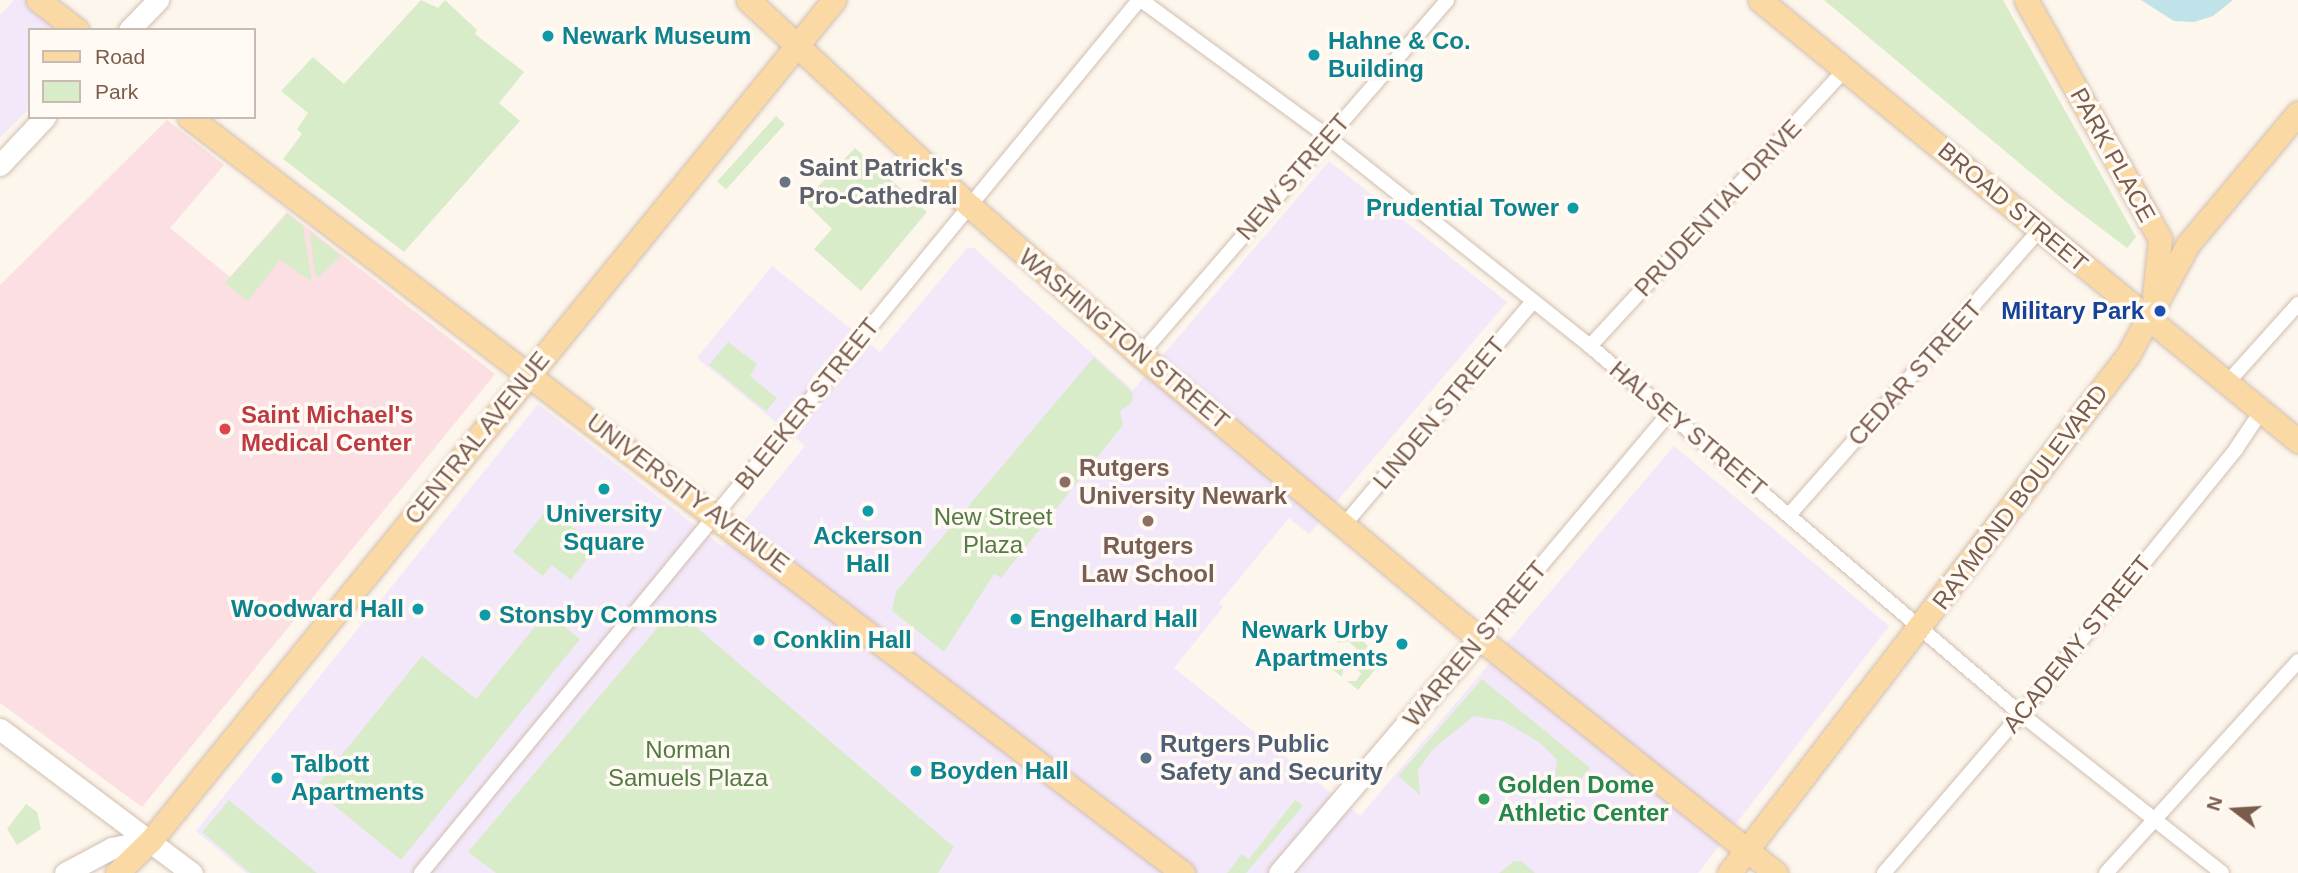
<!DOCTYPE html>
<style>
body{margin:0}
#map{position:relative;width:2298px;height:873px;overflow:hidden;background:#fdf6ec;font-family:Arial,sans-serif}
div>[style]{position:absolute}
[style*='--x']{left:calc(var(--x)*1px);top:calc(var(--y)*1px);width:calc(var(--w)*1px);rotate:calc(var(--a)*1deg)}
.education>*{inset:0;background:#f3e8fa}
.medical>*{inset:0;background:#fbdfe3}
.green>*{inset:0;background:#d8ecc9;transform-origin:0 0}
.water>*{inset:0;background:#bfe3e8}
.roads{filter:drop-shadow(0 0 2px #d1beb0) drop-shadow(0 0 2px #d1beb0)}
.street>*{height:14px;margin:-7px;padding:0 7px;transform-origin:7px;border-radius:7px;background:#fff}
.secondary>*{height:21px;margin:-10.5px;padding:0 10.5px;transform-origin:10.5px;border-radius:10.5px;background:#fff}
.primary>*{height:23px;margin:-11.5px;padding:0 11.5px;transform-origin:11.5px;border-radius:11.5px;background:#fbd9a5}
.dots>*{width:19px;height:19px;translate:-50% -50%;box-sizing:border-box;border:4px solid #fffaf3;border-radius:50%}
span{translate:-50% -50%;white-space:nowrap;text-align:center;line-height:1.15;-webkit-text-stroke:7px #fffaf3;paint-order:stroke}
.culture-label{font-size:24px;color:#0d838f;font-weight:700}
.left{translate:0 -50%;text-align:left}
.right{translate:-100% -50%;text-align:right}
.street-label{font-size:24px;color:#7a5c4d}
.worship-label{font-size:24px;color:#5b616d;font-weight:700}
.transit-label{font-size:24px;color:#164399;font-weight:700}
.health-label{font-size:24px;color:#be3a42;font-weight:700}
.education-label{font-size:24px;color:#785e54;font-weight:700}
.park-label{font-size:24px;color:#537a41}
.service-label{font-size:24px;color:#4e5e75;font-weight:700}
.leisure-label{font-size:24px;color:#27864d;font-weight:700}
.legend{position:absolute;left:28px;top:28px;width:228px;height:91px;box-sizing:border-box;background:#fffaf3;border:2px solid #cabbb1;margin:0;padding:9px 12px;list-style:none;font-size:21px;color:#7a5c4d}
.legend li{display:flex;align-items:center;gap:14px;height:35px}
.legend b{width:35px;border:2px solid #cabbb1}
.north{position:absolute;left:2200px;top:775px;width:70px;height:70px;-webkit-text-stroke:5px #fffaf3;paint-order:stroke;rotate:287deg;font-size:19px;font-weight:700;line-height:28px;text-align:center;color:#7a5c4d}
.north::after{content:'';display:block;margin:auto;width:24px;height:32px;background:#7a5c4d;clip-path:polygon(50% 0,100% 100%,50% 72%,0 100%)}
</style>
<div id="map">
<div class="education">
<div style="clip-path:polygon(14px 0,40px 0,31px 10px,57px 30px,30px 30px,30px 108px,0 138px,0 15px)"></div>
<div style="clip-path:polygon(1329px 161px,1507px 302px,1309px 534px,1289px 518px,1219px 603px,1223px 607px,1174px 668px,1360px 816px,1674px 446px,1889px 626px,1698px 873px,246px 873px,196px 831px,538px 404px,723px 547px,805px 446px,697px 358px,772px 266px,880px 352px,967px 248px,974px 248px,1133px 390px)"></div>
</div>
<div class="medical">
<div style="clip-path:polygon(167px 120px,224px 165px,170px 228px,230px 277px,287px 212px,495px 374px,142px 807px,0 703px,0 285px)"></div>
</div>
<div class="green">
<div style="clip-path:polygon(421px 0,438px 8px,445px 0,477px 30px,475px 34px,524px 72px,499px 103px,520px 121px,404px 252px,283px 159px,302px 134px,297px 129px,308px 113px,281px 91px,313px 57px,344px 84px)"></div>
<div style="clip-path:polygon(1824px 0,2003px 0,2136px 237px,2127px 248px,2065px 201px)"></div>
<div style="left:776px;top:116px;width:12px;height:88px;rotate:42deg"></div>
<div style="clip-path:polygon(855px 148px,927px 212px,861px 291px,814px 249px,832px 229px,804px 201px)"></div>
<div style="clip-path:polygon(287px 214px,303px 226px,312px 282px,280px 260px,248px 301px,225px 283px)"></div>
<div style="clip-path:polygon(310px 232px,341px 256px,319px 277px,315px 274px)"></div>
<div style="clip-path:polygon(728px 342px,757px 364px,750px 376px,777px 398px,766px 411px,709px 365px)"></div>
<div style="clip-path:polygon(1094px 357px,1133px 393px,1132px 402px,1120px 411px,1123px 425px,1001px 578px,994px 574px,944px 652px,892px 611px,896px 592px)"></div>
<div style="clip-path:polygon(548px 508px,597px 546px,571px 580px,552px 565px,543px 576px,513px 552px)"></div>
<div style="clip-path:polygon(674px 608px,954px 847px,938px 873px,496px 873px,468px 852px)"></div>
<div style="clip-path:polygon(547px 612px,580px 639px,401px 860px,314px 789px,422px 656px,476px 699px)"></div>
<div style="clip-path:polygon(1349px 629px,1373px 650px,1361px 652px,1361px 666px,1373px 666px,1376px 652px,1384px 659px,1358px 690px,1347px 681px,1356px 681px,1361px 674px,1353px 662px,1356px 648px,1348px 641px,1337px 643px)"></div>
<div style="clip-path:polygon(1334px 648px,1335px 659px,1344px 665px,1342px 677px,1322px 661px)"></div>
<div style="clip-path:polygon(1482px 679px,1590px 768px,1567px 797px,1553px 794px,1557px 760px,1539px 742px,1503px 721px,1474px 716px,1434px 748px,1418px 770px,1420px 795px,1398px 776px)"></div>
<div style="clip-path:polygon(229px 800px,317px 873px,250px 873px,202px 832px)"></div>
<div style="clip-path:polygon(1295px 800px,1303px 806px,1246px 873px,1227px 873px,1242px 854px,1249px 859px)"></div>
<div style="clip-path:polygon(26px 804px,37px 812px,41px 829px,17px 845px,7px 829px)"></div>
<div style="clip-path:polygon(1514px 861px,1521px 861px,1535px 873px,1499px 873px)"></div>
</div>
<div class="water">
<div style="clip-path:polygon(2141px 0,2233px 0,2213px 16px,2194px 22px,2174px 21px)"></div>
</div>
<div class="roads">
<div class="street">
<div style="--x:1141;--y:0;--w:217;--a:36.2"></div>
<div style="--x:1316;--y:128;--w:350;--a:38.5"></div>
<div style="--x:1590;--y:346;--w:567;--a:40.49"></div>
<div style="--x:2021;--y:714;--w:256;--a:38.3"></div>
<div style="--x:1590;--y:346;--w:377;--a:-47.3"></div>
<div style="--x:1140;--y:355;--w:469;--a:-49.1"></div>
<div style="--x:2228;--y:382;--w:105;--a:-48.1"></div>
<div style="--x:1789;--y:515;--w:379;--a:-48.7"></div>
<div style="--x:1344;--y:525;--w:293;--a:-49.8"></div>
<div style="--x:1479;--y:639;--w:295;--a:-49.9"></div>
<div style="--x:421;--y:873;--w:1130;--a:-50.56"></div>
<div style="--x:1884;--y:873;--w:210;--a:-49.3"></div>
<div style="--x:2021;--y:714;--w:341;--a:-50.9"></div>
<div style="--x:2236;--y:449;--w:47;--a:-56.3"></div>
<div style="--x:2106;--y:873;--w:286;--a:-47.8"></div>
</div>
<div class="secondary">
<div style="--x:129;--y:30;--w:42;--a:-46"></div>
<div style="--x:0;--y:165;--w:66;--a:-46.8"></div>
<div style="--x:0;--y:729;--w:240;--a:36.9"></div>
<div style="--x:65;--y:873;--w:53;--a:-28"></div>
<div style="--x:112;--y:848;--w:40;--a:-12"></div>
<div style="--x:1279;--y:873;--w:308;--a:-49.5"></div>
</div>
<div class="primary">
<div style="--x:38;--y:0;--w:49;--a:37.6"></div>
<div style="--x:748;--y:0;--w:303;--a:42.9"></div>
<div style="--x:970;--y:206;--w:226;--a:41.2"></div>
<div style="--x:1140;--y:355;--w:422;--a:39.9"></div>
<div style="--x:1464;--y:626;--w:398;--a:38.4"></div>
<div style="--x:1760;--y:0;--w:696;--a:39.34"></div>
<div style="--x:2026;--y:0;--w:274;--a:60.7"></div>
<div style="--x:2160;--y:239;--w:57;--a:96"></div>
<div style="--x:189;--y:117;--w:1249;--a:37.26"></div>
<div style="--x:117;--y:873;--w:47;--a:-44.1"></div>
<div style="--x:151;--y:840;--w:1083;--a:-50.89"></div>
<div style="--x:1729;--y:873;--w:654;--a:-52.39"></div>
<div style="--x:2128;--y:355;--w:126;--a:-61.6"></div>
<div style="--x:2188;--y:244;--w:171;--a:-50"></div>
</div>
</div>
<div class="dots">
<div style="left:548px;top:36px;background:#0f9aa8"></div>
<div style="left:1314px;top:55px;background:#0f9aa8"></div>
<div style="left:785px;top:182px;background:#6b7280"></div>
<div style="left:1573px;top:208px;background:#0f9aa8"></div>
<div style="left:2160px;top:311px;background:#1a4fb4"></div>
<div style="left:225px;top:429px;background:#e0444e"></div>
<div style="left:1065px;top:482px;background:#8d6e63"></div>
<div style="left:604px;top:489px;background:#0f9aa8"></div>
<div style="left:868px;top:511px;background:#0f9aa8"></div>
<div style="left:1148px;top:521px;background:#8d6e63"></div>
<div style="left:418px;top:609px;background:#0f9aa8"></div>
<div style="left:485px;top:615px;background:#0f9aa8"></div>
<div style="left:1016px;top:619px;background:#0f9aa8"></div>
<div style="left:759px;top:640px;background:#0f9aa8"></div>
<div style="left:1402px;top:644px;background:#0f9aa8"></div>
<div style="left:1146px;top:758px;background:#5c6f8a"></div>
<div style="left:916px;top:771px;background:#0f9aa8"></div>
<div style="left:277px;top:778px;background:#0f9aa8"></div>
<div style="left:1484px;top:799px;background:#2e9e5b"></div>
</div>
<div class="culture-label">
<span class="left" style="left:562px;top:36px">Newark Museum</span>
<span class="left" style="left:1328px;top:55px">Hahne &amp; Co.<br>Building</span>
<span class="right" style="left:1559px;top:208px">Prudential Tower</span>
<span style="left:604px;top:528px">University<br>Square</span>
<span style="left:868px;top:550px">Ackerson<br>Hall</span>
<span class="right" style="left:404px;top:609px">Woodward Hall</span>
<span class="left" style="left:499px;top:615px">Stonsby Commons</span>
<span class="left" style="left:1030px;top:619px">Engelhard Hall</span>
<span class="right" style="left:1388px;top:644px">Newark Urby<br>Apartments</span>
<span class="left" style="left:773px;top:640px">Conklin Hall</span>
<span class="left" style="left:291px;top:778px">Talbott<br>Apartments</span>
<span class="left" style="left:930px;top:771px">Boyden Hall</span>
</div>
<div class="street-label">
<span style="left:2113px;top:155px;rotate:61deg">PARK PLACE</span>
<span style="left:1293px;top:177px;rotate:-49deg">NEW STREET</span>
<span style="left:2013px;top:207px;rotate:40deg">BROAD STREET</span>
<span style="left:1718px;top:208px;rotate:-47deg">PRUDENTIAL DRIVE</span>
<span style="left:1124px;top:339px;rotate:40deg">WASHINGTON STREET</span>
<span style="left:1915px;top:373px;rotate:-48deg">CEDAR STREET</span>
<span style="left:807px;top:404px;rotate:-51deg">BLEEKER STREET</span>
<span style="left:1439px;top:413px;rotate:-50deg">LINDEN STREET</span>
<span style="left:1688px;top:429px;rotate:40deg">HALSEY STREET</span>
<span style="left:477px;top:438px;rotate:-51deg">CENTRAL AVENUE</span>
<span style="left:688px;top:493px;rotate:37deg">UNIVERSITY AVENUE</span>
<span style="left:2020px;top:497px;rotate:-53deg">RAYMOND BOULEVARD</span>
<span style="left:1475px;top:644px;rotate:-50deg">WARREN STREET</span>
<span style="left:2077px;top:644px;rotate:-51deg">ACADEMY STREET</span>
</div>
<div class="worship-label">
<span class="left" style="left:799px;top:182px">Saint Patrick's<br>Pro-Cathedral</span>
</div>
<div class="transit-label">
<span class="right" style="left:2144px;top:311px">Military Park</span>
</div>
<div class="health-label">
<span class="left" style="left:241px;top:429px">Saint Michael's<br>Medical Center</span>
</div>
<div class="education-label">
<span class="left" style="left:1079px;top:482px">Rutgers<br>University Newark</span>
<span style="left:1148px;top:560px">Rutgers<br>Law School</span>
</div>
<div class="park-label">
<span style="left:993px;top:531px">New Street<br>Plaza</span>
<span style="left:688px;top:764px">Norman<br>Samuels Plaza</span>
</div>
<div class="service-label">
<span class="left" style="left:1160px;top:758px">Rutgers Public<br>Safety and Security</span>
</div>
<div class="leisure-label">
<span class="left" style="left:1498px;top:799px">Golden Dome<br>Athletic Center</span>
</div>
<ul class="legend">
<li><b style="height:9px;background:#fbd9a5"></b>Road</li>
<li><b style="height:19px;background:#d8ecc9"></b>Park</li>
</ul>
<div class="north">N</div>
</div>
